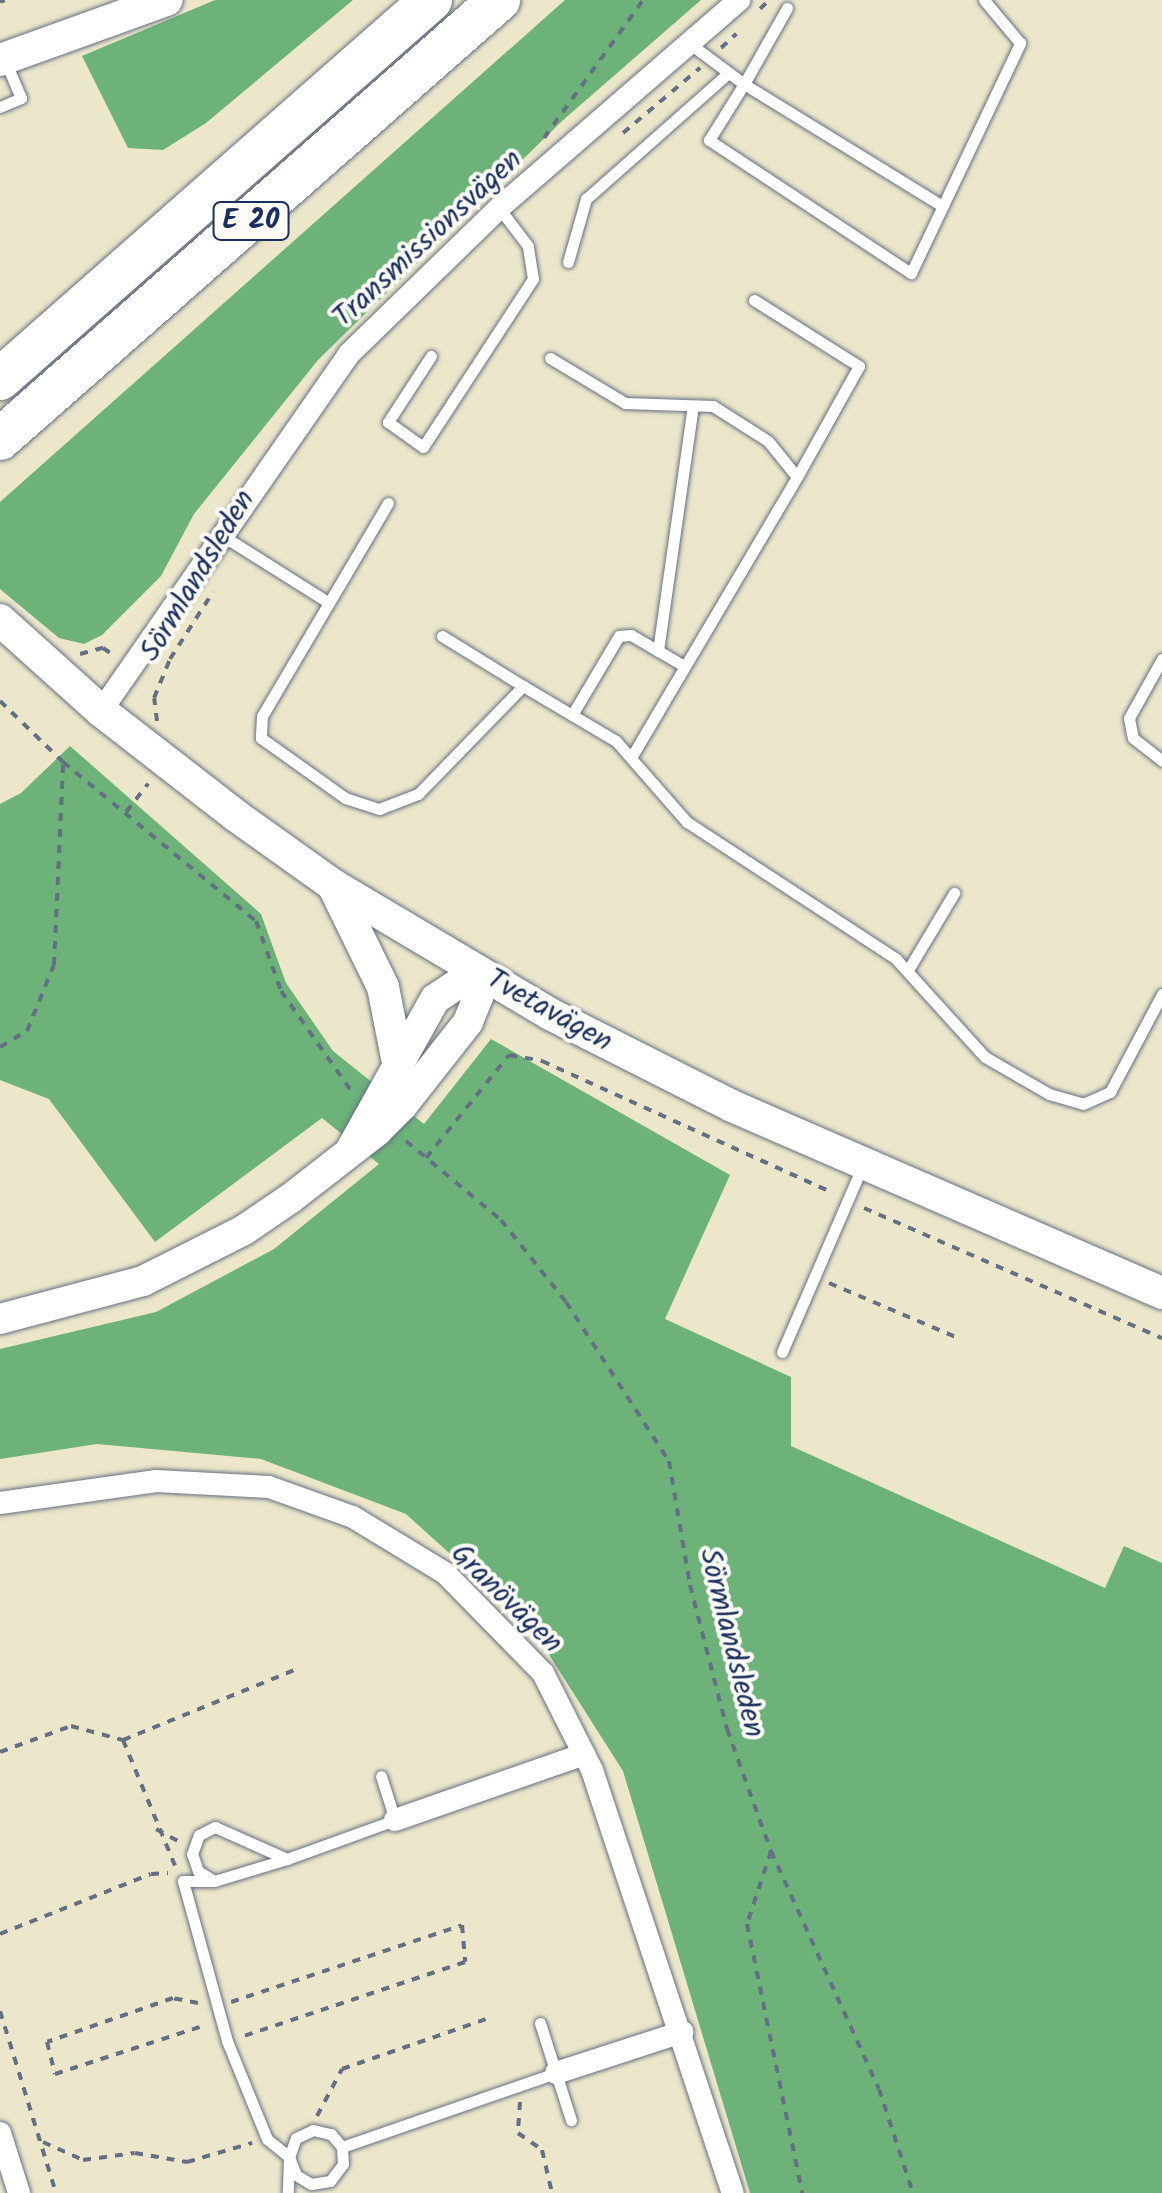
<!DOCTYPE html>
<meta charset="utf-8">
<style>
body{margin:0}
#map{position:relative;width:1162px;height:2193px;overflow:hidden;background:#ece7ca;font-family:Kalam,sans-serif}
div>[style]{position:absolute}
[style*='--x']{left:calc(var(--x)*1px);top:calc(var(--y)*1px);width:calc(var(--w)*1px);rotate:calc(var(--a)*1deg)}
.forest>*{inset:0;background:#6cb279}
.path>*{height:4px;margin-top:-2px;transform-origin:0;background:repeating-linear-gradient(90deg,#646f84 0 8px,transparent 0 16px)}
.roads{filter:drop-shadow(0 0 2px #646f84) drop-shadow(0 0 2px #646f84)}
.service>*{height:11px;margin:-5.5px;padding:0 5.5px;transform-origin:5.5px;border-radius:5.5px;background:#fff}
.minor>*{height:22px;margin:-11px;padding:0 11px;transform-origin:11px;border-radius:11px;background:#fff}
.tertiary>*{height:30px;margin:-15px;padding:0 15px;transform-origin:15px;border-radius:15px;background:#fff}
.secondary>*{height:32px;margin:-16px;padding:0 16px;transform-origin:16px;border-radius:16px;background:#fff}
.motorway>*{height:42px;margin:-21px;padding:0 21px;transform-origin:21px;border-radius:21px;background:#fff}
span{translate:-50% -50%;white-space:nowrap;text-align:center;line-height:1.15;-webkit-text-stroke:8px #fdfcf7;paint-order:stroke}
.shield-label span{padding:2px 8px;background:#fdfcf7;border:2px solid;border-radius:8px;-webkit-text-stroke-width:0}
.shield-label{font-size:28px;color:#1b2f5e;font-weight:700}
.street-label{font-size:30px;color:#1b2f5e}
</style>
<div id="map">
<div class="forest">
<div style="clip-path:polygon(215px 0,353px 0,206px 123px,163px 150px,128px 148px,82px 56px)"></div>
<div style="clip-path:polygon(565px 0,701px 0,562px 121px,318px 360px,194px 514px,161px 576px,102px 635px,84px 644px,59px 638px,0 589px,0 502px)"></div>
<div style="clip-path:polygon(70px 746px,261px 914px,286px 983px,333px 1051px,424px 1124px,491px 1039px,730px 1175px,665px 1319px,791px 1377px,791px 1446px,1105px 1588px,1124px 1546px,1162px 1563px,1162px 2193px,750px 2193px,623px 1771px,532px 1628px,406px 1514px,261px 1459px,97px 1444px,0 1459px,0 1349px,156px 1312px,274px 1249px,379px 1164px,322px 1118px,155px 1242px,49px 1099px,0 1080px,0 804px,21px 793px)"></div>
</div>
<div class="path">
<div style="--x:0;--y:2;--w:5;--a:-22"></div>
<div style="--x:760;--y:9;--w:13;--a:-45"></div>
<div style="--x:721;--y:48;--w:21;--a:-43"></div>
<div style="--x:623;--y:133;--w:101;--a:-40.2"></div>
<div style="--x:544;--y:138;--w:170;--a:-54.3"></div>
<div style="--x:80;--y:654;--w:24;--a:-15"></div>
<div style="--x:103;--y:648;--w:11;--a:34"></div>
<div style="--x:0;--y:701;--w:88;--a:44.1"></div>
<div style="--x:63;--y:762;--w:250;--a:39.5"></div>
<div style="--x:256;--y:921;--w:74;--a:70.3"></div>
<div style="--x:281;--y:991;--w:123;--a:54.9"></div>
<div style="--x:157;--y:721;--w:23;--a:-97"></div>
<div style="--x:154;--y:698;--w:42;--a:-67.7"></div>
<div style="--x:170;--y:659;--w:80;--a:-57.3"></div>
<div style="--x:126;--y:812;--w:36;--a:-52"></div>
<div style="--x:0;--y:1047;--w:31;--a:-31"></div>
<div style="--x:27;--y:1031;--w:71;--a:-67.8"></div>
<div style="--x:54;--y:965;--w:202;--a:-87.4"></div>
<div style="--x:406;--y:1141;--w:124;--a:39.7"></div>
<div style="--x:501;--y:1220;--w:105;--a:51.6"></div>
<div style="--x:566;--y:1302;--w:189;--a:57.1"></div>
<div style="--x:669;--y:1461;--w:126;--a:80.4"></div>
<div style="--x:690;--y:1585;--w:149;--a:75.6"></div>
<div style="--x:727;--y:1729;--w:130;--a:70.2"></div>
<div style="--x:771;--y:1851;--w:261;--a:65.6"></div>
<div style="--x:879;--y:2089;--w:109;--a:71.9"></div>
<div style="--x:426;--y:1158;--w:132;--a:-51.1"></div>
<div style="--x:509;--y:1055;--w:34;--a:10"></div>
<div style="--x:542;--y:1061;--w:320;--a:24.4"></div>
<div style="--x:864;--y:1208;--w:325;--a:23.6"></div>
<div style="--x:829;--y:1283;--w:140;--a:23.1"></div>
<div style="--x:123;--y:1740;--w:190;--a:-22.2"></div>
<div style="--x:0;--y:1752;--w:76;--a:-20.1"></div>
<div style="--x:71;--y:1726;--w:54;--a:15.1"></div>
<div style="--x:123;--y:1740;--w:139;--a:67.5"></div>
<div style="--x:156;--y:1829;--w:25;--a:29"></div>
<div style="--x:771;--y:1851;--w:77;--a:108.2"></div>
<div style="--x:747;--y:1924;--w:275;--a:78.4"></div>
<div style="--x:0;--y:1934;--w:162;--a:-21.7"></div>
<div style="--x:151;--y:1874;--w:17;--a:-3"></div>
<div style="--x:231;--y:2002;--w:243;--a:-18.4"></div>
<div style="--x:462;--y:1925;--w:37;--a:85"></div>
<div style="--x:465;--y:1962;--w:236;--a:161.5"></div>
<div style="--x:198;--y:2003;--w:25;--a:-169"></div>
<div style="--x:173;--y:1998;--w:133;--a:160.8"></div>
<div style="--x:47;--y:2042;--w:33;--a:76"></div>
<div style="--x:55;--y:2074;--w:159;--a:-18"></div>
<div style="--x:0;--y:2011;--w:190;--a:72.9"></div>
<div style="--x:520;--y:2102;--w:31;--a:94"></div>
<div style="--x:518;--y:2133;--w:29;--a:35"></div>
<div style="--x:542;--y:2150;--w:44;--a:76.9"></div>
<div style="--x:317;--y:2116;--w:53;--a:-62"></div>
<div style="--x:342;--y:2069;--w:159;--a:-19.1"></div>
<div style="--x:43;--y:2142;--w:44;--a:24.2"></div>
<div style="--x:83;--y:2160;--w:52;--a:-7.7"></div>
<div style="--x:135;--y:2153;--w:53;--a:9.8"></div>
<div style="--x:187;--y:2162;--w:68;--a:-16.3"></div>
</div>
<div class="roads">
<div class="service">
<div style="--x:787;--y:8;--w:87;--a:119.5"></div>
<div style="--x:744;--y:84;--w:233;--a:31.6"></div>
<div style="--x:693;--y:46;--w:64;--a:36.7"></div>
<div style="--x:744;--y:84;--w:66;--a:122"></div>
<div style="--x:709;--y:140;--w:242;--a:33.4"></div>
<div style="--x:911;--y:273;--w:255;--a:-64.6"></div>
<div style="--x:1020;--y:43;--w:56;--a:-129.9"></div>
<div style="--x:0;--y:107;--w:23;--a:-23"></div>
<div style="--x:21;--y:98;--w:38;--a:-113"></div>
<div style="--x:568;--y:262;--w:66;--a:-74.1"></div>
<div style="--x:586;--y:199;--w:187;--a:-41.5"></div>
<div style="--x:754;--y:300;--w:124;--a:32.2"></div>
<div style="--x:859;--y:366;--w:127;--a:119.2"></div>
<div style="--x:431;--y:356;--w:79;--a:123.1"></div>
<div style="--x:388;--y:422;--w:43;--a:35.5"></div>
<div style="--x:423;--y:447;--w:201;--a:-56.8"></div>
<div style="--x:533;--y:279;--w:33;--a:-99"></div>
<div style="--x:528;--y:246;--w:48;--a:-127.3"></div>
<div style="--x:550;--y:358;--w:87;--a:31"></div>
<div style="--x:625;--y:403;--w:88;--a:2"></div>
<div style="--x:713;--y:406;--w:65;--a:32.5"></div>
<div style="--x:768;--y:441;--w:46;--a:51.1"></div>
<div style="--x:797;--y:477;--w:324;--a:120.6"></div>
<div style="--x:388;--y:503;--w:247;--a:120.6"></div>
<div style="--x:262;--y:716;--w:22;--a:93"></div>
<div style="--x:261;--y:738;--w:103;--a:35.5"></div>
<div style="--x:345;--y:798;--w:36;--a:18"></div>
<div style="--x:379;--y:809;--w:42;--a:-21"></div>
<div style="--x:418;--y:794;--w:151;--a:-45.8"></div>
<div style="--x:523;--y:686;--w:108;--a:30.6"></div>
<div style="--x:616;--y:741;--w:108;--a:48.8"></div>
<div style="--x:687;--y:822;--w:250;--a:33.2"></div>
<div style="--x:896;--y:959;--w:132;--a:47.8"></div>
<div style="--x:985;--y:1057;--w:74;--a:30"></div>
<div style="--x:1049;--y:1094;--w:35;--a:16"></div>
<div style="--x:1083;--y:1104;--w:30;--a:-24"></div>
<div style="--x:1110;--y:1092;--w:111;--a:-62"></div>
<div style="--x:223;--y:536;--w:124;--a:32.2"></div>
<div style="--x:442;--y:636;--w:95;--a:31.7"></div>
<div style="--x:658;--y:651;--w:247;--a:-81.9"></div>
<div style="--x:1162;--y:659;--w:68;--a:119.2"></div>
<div style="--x:1129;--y:718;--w:20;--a:79"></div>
<div style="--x:1133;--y:738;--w:37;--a:38"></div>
<div style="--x:572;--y:715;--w:92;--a:-59.3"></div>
<div style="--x:619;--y:636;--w:12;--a:-5"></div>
<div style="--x:631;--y:635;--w:61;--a:30.3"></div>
<div style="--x:908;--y:970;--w:90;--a:-59.1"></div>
<div style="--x:782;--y:1352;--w:202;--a:-66.6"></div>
<div style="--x:287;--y:1859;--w:76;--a:163.2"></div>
<div style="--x:214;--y:1881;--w:19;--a:-148"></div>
<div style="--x:198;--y:1871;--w:18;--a:-109"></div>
<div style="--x:192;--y:1854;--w:20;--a:-70"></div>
<div style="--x:199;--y:1835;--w:18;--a:-27"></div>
<div style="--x:215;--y:1827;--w:79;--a:24"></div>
<div style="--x:287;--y:1859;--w:115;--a:-19.9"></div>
<div style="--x:395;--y:1820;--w:46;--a:-107.7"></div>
<div style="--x:210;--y:1881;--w:27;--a:180"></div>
<div style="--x:183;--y:1881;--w:166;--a:74.6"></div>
<div style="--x:227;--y:2041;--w:106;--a:67.8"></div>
<div style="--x:267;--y:2139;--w:28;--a:39"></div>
<div style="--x:289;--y:2157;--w:36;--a:92"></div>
<div style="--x:540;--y:2023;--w:102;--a:72.3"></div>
<div style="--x:342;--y:2147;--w:17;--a:87"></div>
<div style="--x:343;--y:2164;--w:21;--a:127"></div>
<div style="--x:330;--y:2181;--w:19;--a:171"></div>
<div style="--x:311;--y:2184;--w:17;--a:-149"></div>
<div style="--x:296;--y:2175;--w:19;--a:-111"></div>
<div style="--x:289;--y:2157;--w:20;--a:-70"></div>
<div style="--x:296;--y:2138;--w:19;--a:-25"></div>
<div style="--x:313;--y:2130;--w:18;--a:13"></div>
<div style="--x:331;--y:2134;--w:17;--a:50"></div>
<div style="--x:342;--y:2147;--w:226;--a:-19.1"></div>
</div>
<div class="minor">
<div style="--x:101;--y:711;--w:435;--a:-55.2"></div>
<div style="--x:349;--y:354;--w:209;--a:-44.2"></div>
<div style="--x:499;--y:208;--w:318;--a:-40.9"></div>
<div style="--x:0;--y:1503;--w:158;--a:-8"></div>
<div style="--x:156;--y:1481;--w:113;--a:3"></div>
<div style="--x:269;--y:1487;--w:89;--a:19.7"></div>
<div style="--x:353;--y:1517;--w:108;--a:31.3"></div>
<div style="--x:445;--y:1573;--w:140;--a:45.6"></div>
<div style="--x:543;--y:1673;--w:109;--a:63.2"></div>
<div style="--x:592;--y:1770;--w:446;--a:71.6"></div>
<div style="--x:395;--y:1820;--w:200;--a:-19.2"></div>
<div style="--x:556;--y:2073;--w:133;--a:-18"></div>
<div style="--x:0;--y:2133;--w:63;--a:72.4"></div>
</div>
<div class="tertiary">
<div style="--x:0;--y:1319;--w:148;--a:-14.9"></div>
<div style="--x:143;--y:1281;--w:113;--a:-26.8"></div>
<div style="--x:244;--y:1230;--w:57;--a:-34.2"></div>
<div style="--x:291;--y:1198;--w:109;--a:-37.9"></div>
<div style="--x:377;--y:1131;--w:35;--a:-45"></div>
<div style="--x:402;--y:1106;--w:107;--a:-51.8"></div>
<div style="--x:468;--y:1022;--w:27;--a:-68"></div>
<div style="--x:478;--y:997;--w:26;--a:-92"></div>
<div style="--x:477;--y:971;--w:50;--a:146.3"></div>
<div style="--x:435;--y:999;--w:172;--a:119.2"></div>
</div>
<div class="secondary">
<div style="--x:0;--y:60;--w:177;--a:-19.8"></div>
<div style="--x:0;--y:620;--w:136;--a:42"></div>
<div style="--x:101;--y:711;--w:170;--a:37.8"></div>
<div style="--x:235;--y:815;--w:120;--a:35.5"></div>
<div style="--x:333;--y:885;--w:252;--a:30.7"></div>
<div style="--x:550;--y:1014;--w:204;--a:26.8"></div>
<div style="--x:732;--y:1106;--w:469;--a:23.5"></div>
<div style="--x:335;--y:889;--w:109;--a:63.9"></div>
<div style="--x:383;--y:987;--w:72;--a:78.8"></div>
</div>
<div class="motorway">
<div style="--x:0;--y:379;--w:574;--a:-41.33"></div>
<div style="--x:0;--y:439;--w:665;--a:-41.34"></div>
</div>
</div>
<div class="shield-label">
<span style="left:251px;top:221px">E 20</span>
</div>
<div class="street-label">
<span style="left:428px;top:239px;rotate:-43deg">Transmissionsvägen</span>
<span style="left:198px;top:576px;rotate:-59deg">Sörmlandsleden</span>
<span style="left:549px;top:1011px;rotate:29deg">Tvetavägen</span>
<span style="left:506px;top:1599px;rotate:44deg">Granövägen</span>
<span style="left:731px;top:1643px;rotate:76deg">Sörmlandsleden</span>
</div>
</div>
